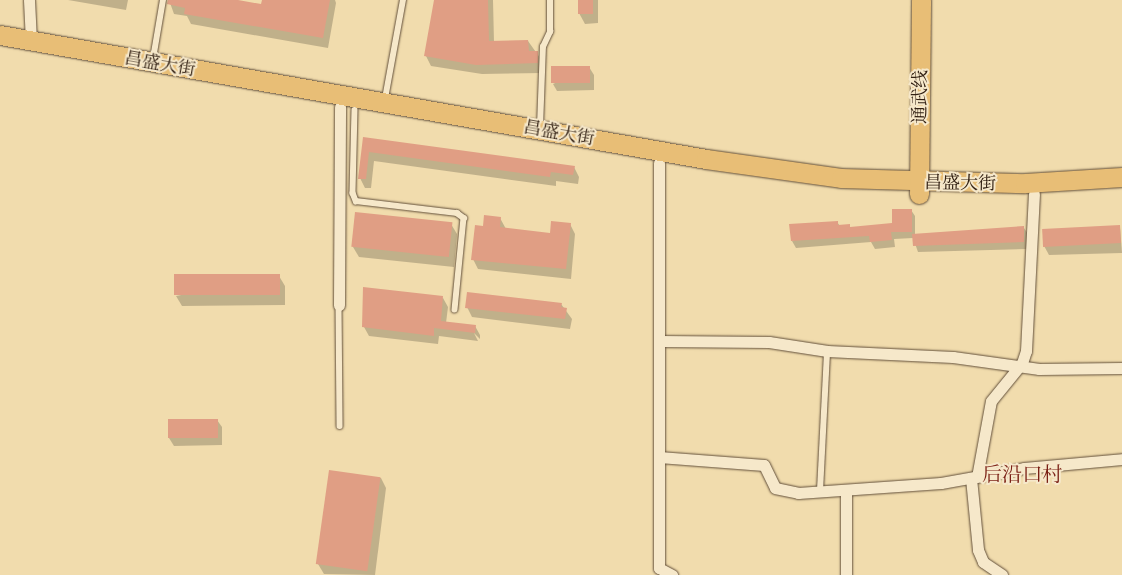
<!DOCTYPE html>
<meta charset="utf-8">
<style>
body{margin:0}
#map{position:relative;width:1122px;height:575px;overflow:hidden;background:#f1dcad;font-family:"Gentium Book Plus","Noto Serif SC",serif}
div>[style]{position:absolute}
[style*='--x']{left:calc(var(--x)*1px);top:calc(var(--y)*1px);width:calc(var(--w)*1px);rotate:calc(var(--a)*1deg)}
.shadow>*{inset:0;background:#0003}
.building>*{inset:0;background:#e09e84;transform-origin:0 0}
.roads{filter:drop-shadow(0 0 1px #624f3a) drop-shadow(0 0 1px #624f3a)}
.service>*{height:5.5px;margin:-2.75px;padding:0 2.75px;transform-origin:2.75px;border-radius:2.75px;background:#f6e8ca}
.minor>*{height:11px;margin:-5.5px;padding:0 5.5px;transform-origin:5.5px;border-radius:5.5px;background:#f6e8ca}
.trunk>*{height:19px;margin:-9.5px;padding:0 9.5px;transform-origin:9.5px;border-radius:9.5px;background:#e8be76}
span{translate:-50% -50%;white-space:nowrap;text-align:center;line-height:1.15;-webkit-text-stroke:4px #f6e8ca;paint-order:stroke}
.street-label{font-size:18px;color:#322013}
.quarter-label{font-size:20px;color:#7a1f14}
</style>
<div id="map">
<div class="shadow">
<div style="clip-path:polygon(68px 0,128px 0,126px 10px)"></div>
<div style="clip-path:polygon(169px 0,231px 0,262px 5px,263px 0,335px 0,336px 3px,328px 48px,191px 24px,187px 16px,174px 14px)"></div>
<div style="clip-path:polygon(435px 0,493px 0,494px 42px,528px 41px,543px 62px,543px 73px,482px 74px,431px 66px,426px 56px)"></div>
<div style="clip-path:polygon(579px 0,598px 0,598px 23px,585px 24px,579px 13px)"></div>
<div style="clip-path:polygon(589px 67px,594px 75px,594px 90px,557px 91px,553px 84px)"></div>
<div style="clip-path:polygon(364px 139px,574px 167px,579px 177px,578px 184px,556px 181px,556px 186px,374px 161px,371px 188px,365px 188px,360px 178px)"></div>
<div style="clip-path:polygon(911px 210px,915px 216px,915px 235px,1024px 228px,1028px 234px,1027px 249px,918px 252px,913px 238px,894px 239px,895px 247px,875px 249px,871px 242px,796px 248px,792px 241px,837px 222px,840px 226px,850px 228px,893px 224px)"></div>
<div style="clip-path:polygon(500px 218px,506px 229px,551px 234px,570px 224px,575px 234px,571px 279px,478px 269px,473px 259px,484px 227px)"></div>
<div style="clip-path:polygon(451px 224px,457px 234px,454px 267px,359px 257px,353px 247px)"></div>
<div style="clip-path:polygon(1120px 227px,1122px 253px,1049px 255px,1043px 244px)"></div>
<div style="clip-path:polygon(279px 276px,285px 286px,285px 305px,182px 306px,176px 296px)"></div>
<div style="clip-path:polygon(443px 298px,448px 307px,446px 323px,475px 326px,480px 335px,480px 339px,474px 333px,478px 341px,439px 336px,438px 344px,369px 336px,364px 327px)"></div>
<div style="clip-path:polygon(561px 304px,572px 319px,570px 329px,472px 317px,467px 307px)"></div>
<div style="clip-path:polygon(169px 420px,217px 420px,222px 427px,222px 445px,174px 446px,169px 438px)"></div>
<div style="clip-path:polygon(330px 472px,381px 478px,386px 488px,375px 575px,324px 574px,318px 564px)"></div>
</div>
<div class="building">
<div style="clip-path:polygon(168px 0,238px 0,261px 4px,262px 0,330px 0,323px 38px,184px 14px,185px 8px,167px 4px)"></div>
<div style="clip-path:polygon(434px 0,488px 0,489px 41px,528px 40px,529px 51px,538px 51px,538px 63px,476px 65px,424px 56px)"></div>
<div style="left:578px;top:0;width:15px;height:14px"></div>
<div style="left:590px;top:66px;width:17px;height:39px;rotate:90deg"></div>
<div style="clip-path:polygon(363px 137px,575px 166px,573px 175px,551px 172px,550px 177px,369px 152px,366px 179px,358px 179px)"></div>
<div style="clip-path:polygon(892px 209px,912px 209px,912px 232px,891px 232px,892px 240px,870px 242px,869px 236px,791px 241px,789px 224px,838px 221px,838px 225px,850px 224px,850px 227px,892px 223px)"></div>
<div style="left:355px;top:212px;width:98px;height:35px;rotate:6deg"></div>
<div style="clip-path:polygon(484px 215px,501px 217px,500px 227px,550px 233px,551px 221px,571px 223px,566px 269px,471px 260px,475px 225px,483px 226px)"></div>
<div style="left:1120px;top:225px;width:18px;height:78px;rotate:87deg"></div>
<div style="clip-path:polygon(1024px 226px,1024px 242px,913px 246px,912px 234px)"></div>
<div style="left:280px;top:274px;width:21px;height:106px;rotate:90deg"></div>
<div style="clip-path:polygon(363px 287px,443px 296px,441px 321px,476px 325px,475px 333px,434px 328px,434px 336px,362px 327px)"></div>
<div style="clip-path:polygon(467px 292px,562px 303px,561px 307px,567px 308px,565px 319px,465px 308px)"></div>
<div style="left:168px;top:419px;width:50px;height:19px"></div>
<div style="left:329px;top:470px;width:52px;height:95px;rotate:8deg"></div>
</div>
<div class="roads">
<div class="service">
<div style="--x:153;--y:59;--w:60;--a:-80.4"></div>
<div style="--x:385;--y:99;--w:101;--a:-79.7"></div>
<div style="--x:355;--y:110;--w:83;--a:91.4"></div>
<div style="--x:353;--y:193;--w:9;--a:69"></div>
<div style="--x:356;--y:201;--w:102;--a:6.8"></div>
<div style="--x:457;--y:213;--w:9;--a:36"></div>
<div style="--x:464;--y:218;--w:92;--a:95.6"></div>
<div style="--x:540;--y:127;--w:80;--a:-87.9"></div>
<div style="--x:543;--y:47;--w:17;--a:-65"></div>
<div style="--x:550;--y:32;--w:32;--a:-90"></div>
<div style="--x:339;--y:305;--w:121;--a:89.5"></div>
<div style="--x:820;--y:491;--w:140;--a:-87.1"></div>
</div>
<div class="minor">
<div style="--x:29;--y:0;--w:41;--a:87.2"></div>
<div style="--x:659;--y:163;--w:405;--a:90"></div>
<div style="--x:659;--y:568;--w:15;--a:28"></div>
<div style="--x:339;--y:305;--w:198;--a:-89.7"></div>
<div style="--x:660;--y:341;--w:109;--a:0.5"></div>
<div style="--x:769;--y:342;--w:59;--a:8.8"></div>
<div style="--x:827;--y:351;--w:126;--a:2.7"></div>
<div style="--x:953;--y:357;--w:87;--a:7.9"></div>
<div style="--x:1039;--y:369;--w:83;--a:-0.7"></div>
<div style="--x:659;--y:457;--w:105;--a:4.4"></div>
<div style="--x:764;--y:465;--w:25;--a:64"></div>
<div style="--x:775;--y:488;--w:24;--a:12"></div>
<div style="--x:798;--y:493;--w:143;--a:-4"></div>
<div style="--x:941;--y:483;--w:84;--a:-10.2"></div>
<div style="--x:1024;--y:468;--w:98;--a:-5.2"></div>
<div style="--x:977;--y:477;--w:77;--a:-79.6"></div>
<div style="--x:991;--y:401;--w:49;--a:-50.8"></div>
<div style="--x:1022;--y:363;--w:13;--a:-72"></div>
<div style="--x:1026;--y:351;--w:157;--a:-87.1"></div>
<div style="--x:971;--y:478;--w:72;--a:84.4"></div>
<div style="--x:978;--y:550;--w:13;--a:67"></div>
<div style="--x:983;--y:562;--w:23;--a:34"></div>
<div style="--x:846;--y:575;--w:85;--a:-90"></div>
</div>
<div class="trunk">
<div style="--x:0;--y:35;--w:717;--a:9.96"></div>
<div style="--x:706;--y:159;--w:136;--a:8"></div>
<div style="--x:841;--y:178;--w:184;--a:1.6"></div>
<div style="--x:1025;--y:183;--w:97;--a:-3.5"></div>
<div style="--x:919;--y:194;--w:194;--a:-89.4"></div>
</div>
</div>
<div class="street-label">
<span style="left:160px;top:64px;rotate:10deg">昌盛大街</span>
<span style="left:920px;top:97px;rotate:-89deg">通武线</span>
<span style="left:559px;top:133px;rotate:10deg">昌盛大街</span>
<span style="left:960px;top:183px;rotate:1deg">昌盛大街</span>
</div>
<div class="quarter-label">
<span style="left:1022px;top:473px">后沿口村</span>
</div>
</div>
